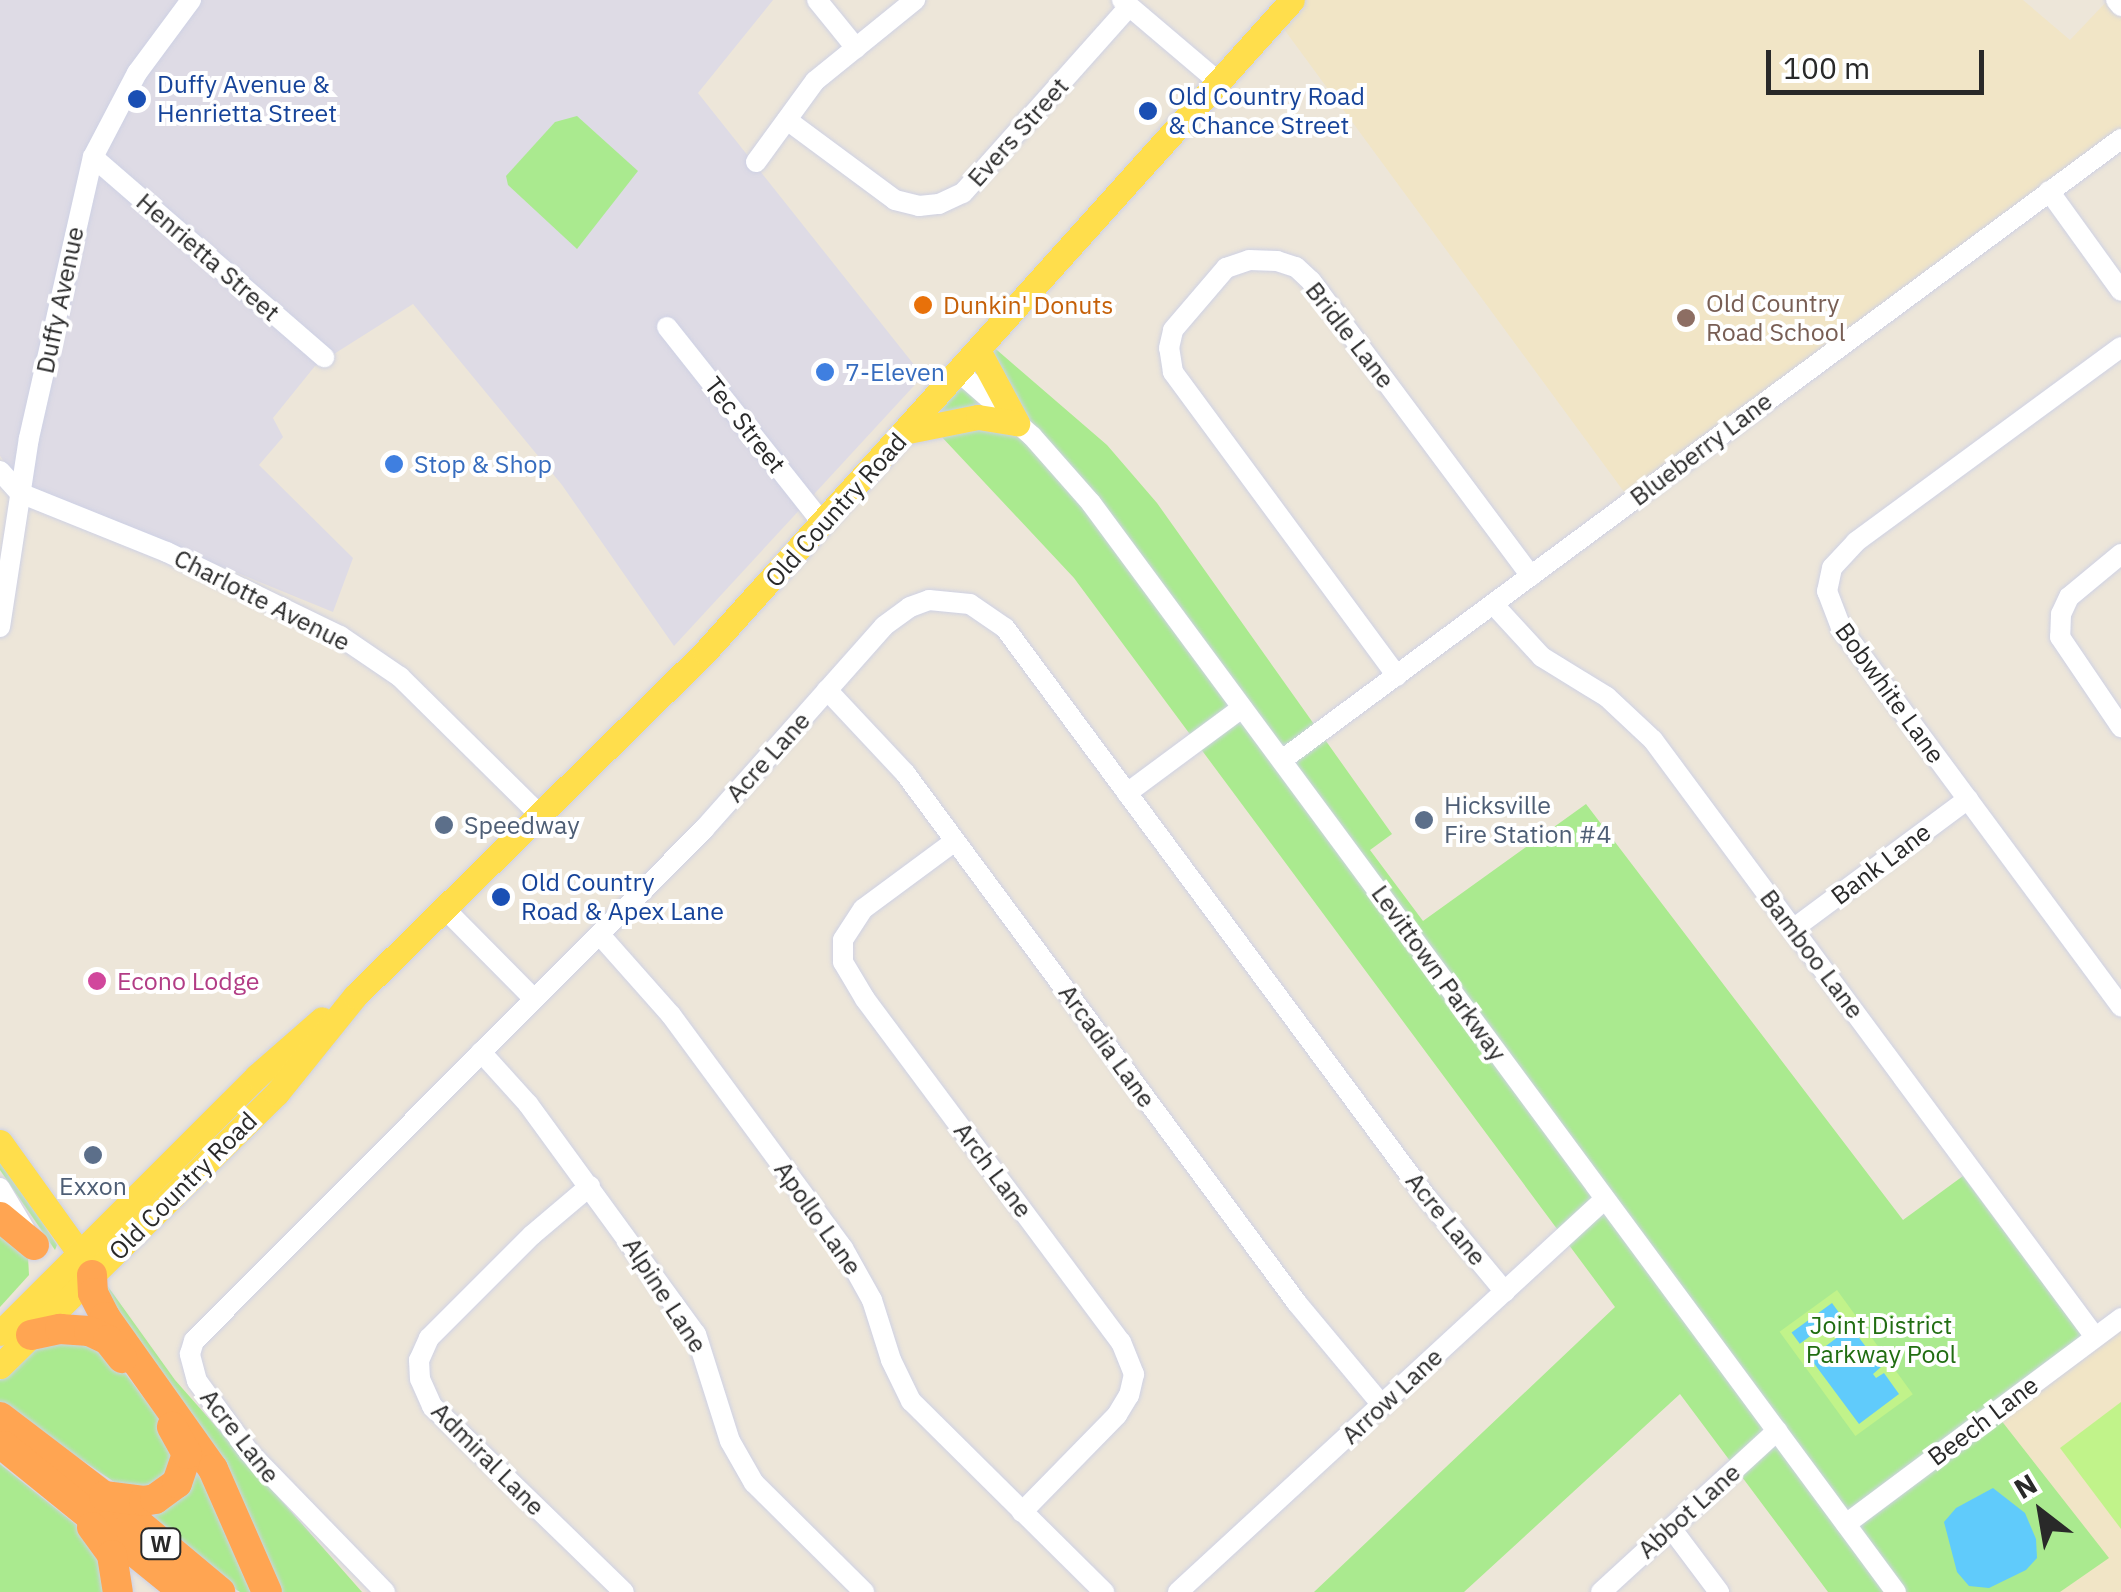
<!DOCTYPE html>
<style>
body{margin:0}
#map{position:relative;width:2121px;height:1592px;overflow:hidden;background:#ede6d9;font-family:"IBM Plex Sans",sans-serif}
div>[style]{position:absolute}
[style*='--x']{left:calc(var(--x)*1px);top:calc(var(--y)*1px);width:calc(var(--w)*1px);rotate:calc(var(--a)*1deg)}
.industrial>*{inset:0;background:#dedbe5}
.education>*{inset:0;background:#f1e5c6}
.green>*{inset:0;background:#aaea8f}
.pitch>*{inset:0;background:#c1f38a;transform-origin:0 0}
.water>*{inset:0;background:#60cbfb;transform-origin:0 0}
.roads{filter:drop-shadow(0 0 2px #ced1e4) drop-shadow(0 0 2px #ced1e4)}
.minor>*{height:20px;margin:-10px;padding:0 10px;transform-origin:10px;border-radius:10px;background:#fff}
.major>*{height:25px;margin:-12.5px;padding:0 12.5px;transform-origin:12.5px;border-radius:12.5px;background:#ffde4c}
.highway>*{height:30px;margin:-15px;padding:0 15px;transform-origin:15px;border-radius:15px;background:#ffa552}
.dots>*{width:28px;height:28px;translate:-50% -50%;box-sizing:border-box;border:5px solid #fff;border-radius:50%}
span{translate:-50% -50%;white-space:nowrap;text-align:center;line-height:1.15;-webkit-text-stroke:8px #fff;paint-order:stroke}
.shield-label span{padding:2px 8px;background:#fff;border:2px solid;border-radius:8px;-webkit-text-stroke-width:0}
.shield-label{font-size:22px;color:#292929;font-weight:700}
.transit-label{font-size:25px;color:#164399}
.left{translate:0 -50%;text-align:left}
.street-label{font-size:25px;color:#292929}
.education-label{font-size:25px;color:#785e54}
.food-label{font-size:25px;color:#c56008}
.shop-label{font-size:25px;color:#366cbe}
.service-label{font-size:25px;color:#4e5e75}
.hotel-label{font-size:25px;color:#b23c85}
.park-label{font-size:25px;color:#216d12}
.north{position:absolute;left:1991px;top:1462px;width:100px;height:100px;-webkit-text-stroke:8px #fff;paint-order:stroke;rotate:329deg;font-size:28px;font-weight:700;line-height:40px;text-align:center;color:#292929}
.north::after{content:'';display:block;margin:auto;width:35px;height:45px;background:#292929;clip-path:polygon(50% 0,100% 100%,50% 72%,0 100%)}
.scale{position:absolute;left:1766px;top:50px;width:218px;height:45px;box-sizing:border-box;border:5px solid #292929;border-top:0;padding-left:12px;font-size:30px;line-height:35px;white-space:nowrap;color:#292929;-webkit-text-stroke:8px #fff;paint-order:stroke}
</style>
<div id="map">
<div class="industrial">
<div style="clip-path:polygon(0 0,773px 0,698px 93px,923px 376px,674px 646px,562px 485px,413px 304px,315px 366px,273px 418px,283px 437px,259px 465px,353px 558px,333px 612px,23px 485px,0 456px)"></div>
</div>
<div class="education">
<div style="clip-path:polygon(1296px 0,2023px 0,2070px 40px,2108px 0,2121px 11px,2121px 136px,1630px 500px,1278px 21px)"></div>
<div style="clip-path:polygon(2121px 1323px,2121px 1592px,2060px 1592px,2108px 1558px,1997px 1415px)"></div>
</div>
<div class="green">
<div style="clip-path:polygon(577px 116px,638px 171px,577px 249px,508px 185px,506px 176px,555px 122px)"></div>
<div style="clip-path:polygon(990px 344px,1107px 445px,1157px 503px,1392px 834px,1370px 850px,1423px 921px,1586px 804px,1903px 1220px,1963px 1176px,2085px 1340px,1997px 1415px,2109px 1558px,2060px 1592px,1828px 1592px,1680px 1394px,1464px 1592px,1314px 1592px,1615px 1307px,1074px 578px,925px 419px)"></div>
<div style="clip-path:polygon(0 1157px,57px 1245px,55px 1250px,0 1170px)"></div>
<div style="clip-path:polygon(0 1222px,28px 1257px,29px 1275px,0 1307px)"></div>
<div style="clip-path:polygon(104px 1281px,175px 1380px,362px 1592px,274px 1592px,100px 1286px)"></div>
<div style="clip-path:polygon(91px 1339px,119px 1365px,172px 1435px,172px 1477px,129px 1492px,0 1405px,0 1380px,30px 1351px,41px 1344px)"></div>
<div style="clip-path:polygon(194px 1461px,255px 1592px,240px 1592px,225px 1583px,129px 1505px)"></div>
<div style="clip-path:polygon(0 1464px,83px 1530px,97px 1547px,105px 1592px,0 1592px)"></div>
</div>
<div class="pitch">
<div style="left:1837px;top:1290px;width:129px;height:71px;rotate:54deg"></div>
<div style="clip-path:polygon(2121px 1402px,2121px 1529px,2060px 1448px)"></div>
</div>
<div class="water">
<div style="left:1832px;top:1303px;width:14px;height:50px;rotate:54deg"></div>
<div style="clip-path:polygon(1851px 1327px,1881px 1367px,1873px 1374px,1876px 1378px,1884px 1373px,1899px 1394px,1859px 1424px,1810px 1358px)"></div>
<div style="clip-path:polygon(1993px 1488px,2025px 1513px,2036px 1539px,2037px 1558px,2026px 1570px,1989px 1588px,1969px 1586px,1957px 1572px,1944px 1522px,1956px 1508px)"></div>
</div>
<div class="roads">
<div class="minor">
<div style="--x:817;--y:0;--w:62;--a:50.9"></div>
<div style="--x:1122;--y:0;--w:128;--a:40.3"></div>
<div style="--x:2116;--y:0;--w:8;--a:50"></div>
<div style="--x:787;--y:120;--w:134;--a:36.5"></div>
<div style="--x:895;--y:200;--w:25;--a:14"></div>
<div style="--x:919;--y:206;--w:20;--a:-6"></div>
<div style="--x:939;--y:204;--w:26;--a:-25"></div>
<div style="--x:963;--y:193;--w:249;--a:-48.3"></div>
<div style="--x:93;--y:157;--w:306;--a:40.9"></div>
<div style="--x:756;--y:162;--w:100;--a:-53.9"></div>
<div style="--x:815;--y:81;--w:129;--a:-39"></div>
<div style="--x:2049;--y:191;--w:123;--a:54.2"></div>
<div style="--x:667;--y:327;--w:251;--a:51.6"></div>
<div style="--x:2121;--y:347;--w:329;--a:143.7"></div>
<div style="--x:1856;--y:542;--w:35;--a:133"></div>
<div style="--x:1832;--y:568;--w:24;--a:102"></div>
<div style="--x:1827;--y:591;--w:40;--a:69"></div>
<div style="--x:1841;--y:628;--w:471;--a:53.5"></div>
<div style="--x:960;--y:373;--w:96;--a:41.2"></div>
<div style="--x:1032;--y:436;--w:89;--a:48.6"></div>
<div style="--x:1091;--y:503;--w:1354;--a:53.53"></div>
<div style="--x:0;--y:471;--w:30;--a:48"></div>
<div style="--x:20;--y:493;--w:158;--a:21.9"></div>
<div style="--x:167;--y:552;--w:192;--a:25.9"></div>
<div style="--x:340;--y:636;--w:73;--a:34.3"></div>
<div style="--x:400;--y:677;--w:197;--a:44.6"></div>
<div style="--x:2121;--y:554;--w:67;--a:140.4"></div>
<div style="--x:2069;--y:597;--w:19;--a:115"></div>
<div style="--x:2061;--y:614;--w:23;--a:92"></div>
<div style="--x:2060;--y:637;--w:109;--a:55.9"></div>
<div style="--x:1494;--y:605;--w:71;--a:47.3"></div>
<div style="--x:1542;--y:657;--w:76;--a:31.6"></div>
<div style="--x:1607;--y:697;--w:63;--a:43.1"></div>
<div style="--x:1653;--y:740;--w:743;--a:53.48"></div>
<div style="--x:0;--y:627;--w:191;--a:-81.3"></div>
<div style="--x:29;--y:438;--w:288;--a:-77.2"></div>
<div style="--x:93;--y:157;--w:95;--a:-62.4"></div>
<div style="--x:137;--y:73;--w:91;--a:-53.5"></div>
<div style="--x:1397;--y:676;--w:378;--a:-126.4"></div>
<div style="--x:1173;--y:372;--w:24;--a:-99"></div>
<div style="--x:1169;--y:348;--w:18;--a:-77"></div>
<div style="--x:1173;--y:330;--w:82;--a:-49.5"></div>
<div style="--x:1226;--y:268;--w:24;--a:-19"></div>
<div style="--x:1249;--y:260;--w:28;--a:2"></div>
<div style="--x:1277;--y:261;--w:20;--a:18"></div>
<div style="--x:1296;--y:267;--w:21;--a:43"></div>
<div style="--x:1311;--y:281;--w:368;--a:53.3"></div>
<div style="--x:827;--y:690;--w:114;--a:46.8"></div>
<div style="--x:905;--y:773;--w:659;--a:53.51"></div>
<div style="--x:1297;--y:1303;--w:133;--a:50.2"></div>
<div style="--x:1282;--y:760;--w:1044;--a:-36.51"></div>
<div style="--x:1127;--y:793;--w:143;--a:-36.5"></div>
<div style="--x:955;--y:841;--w:114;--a:143.5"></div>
<div style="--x:863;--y:909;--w:37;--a:123"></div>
<div style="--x:843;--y:940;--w:22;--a:90"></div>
<div style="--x:843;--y:962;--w:43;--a:59.3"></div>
<div style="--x:865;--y:999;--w:428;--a:53.3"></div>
<div style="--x:1121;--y:1342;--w:35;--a:68"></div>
<div style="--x:1134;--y:1374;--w:22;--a:103"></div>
<div style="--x:1129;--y:1395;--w:23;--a:121"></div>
<div style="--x:1117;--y:1415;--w:136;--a:134.4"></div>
<div style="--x:444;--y:908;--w:128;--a:45.3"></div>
<div style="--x:1793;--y:929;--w:218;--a:-36.6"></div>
<div style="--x:600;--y:935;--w:107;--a:48.4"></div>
<div style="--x:671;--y:1015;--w:290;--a:53.6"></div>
<div style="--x:843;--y:1248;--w:60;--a:60.9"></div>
<div style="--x:872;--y:1300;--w:63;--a:72.4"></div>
<div style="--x:891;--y:1360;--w:46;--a:64"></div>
<div style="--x:911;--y:1401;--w:272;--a:44.7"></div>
<div style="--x:481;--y:1052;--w:70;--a:47.9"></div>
<div style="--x:528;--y:1104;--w:285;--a:53.9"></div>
<div style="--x:696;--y:1334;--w:112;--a:72.4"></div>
<div style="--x:730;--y:1441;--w:48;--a:60.3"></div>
<div style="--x:754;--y:1483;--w:155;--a:44.7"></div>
<div style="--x:590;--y:1186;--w:76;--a:139.8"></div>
<div style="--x:532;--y:1235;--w:146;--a:135"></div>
<div style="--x:429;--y:1338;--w:24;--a:114"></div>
<div style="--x:419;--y:1360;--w:19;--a:87"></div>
<div style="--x:420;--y:1379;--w:30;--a:66"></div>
<div style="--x:432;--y:1406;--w:267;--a:44.1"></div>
<div style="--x:0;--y:1188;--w:49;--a:59.2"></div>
<div style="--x:1846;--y:1524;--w:344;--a:-36.8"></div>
<div style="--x:1671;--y:1528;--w:80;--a:53.1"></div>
<div style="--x:385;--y:1592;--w:195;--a:-134.2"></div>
<div style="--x:249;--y:1452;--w:88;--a:-126.2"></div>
<div style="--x:197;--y:1381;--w:28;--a:-105"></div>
<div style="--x:190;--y:1354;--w:14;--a:-73"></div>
<div style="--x:194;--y:1341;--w:723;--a:-45.11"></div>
<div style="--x:704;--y:829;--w:271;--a:-48.4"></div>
<div style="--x:884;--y:626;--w:32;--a:-36"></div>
<div style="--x:910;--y:607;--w:20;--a:-20"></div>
<div style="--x:929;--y:600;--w:41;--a:5.6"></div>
<div style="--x:970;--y:604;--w:42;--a:34.4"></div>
<div style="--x:1005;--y:628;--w:709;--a:53.49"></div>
<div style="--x:1427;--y:1198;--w:122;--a:50.3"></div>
<div style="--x:1178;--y:1592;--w:580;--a:-42.63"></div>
<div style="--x:1601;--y:1592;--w:239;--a:-42.5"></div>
</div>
<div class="major">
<div style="--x:979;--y:352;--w:81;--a:61.8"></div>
<div style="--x:908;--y:431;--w:71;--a:-11.3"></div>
<div style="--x:978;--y:417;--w:39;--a:9"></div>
<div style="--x:0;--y:1142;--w:134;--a:54.4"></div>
<div style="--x:0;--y:1333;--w:363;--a:-45"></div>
<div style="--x:257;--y:1076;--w:86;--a:-41.2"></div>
<div style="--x:0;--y:1366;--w:389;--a:-44.6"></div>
<div style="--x:277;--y:1093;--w:124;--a:-51.2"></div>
<div style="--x:355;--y:996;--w:491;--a:-44.5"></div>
<div style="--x:705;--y:652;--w:877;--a:-48"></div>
</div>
<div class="highway">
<div style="--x:0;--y:1217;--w:44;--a:39.5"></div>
<div style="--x:92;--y:1275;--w:18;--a:87"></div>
<div style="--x:93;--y:1293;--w:27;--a:63"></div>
<div style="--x:105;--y:1317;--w:186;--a:54.6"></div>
<div style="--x:213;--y:1469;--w:134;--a:66.3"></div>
<div style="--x:31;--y:1335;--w:30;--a:-12"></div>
<div style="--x:60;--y:1329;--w:29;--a:4"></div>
<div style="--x:89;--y:1331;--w:21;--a:25"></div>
<div style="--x:108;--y:1340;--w:23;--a:52"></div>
<div style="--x:0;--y:1417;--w:153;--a:37.3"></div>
<div style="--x:122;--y:1510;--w:128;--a:39.9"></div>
<div style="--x:4;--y:1446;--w:232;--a:39"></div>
<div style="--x:104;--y:1496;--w:40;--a:7.1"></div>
<div style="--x:144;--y:1501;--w:11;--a:-10"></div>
<div style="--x:155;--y:1499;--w:27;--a:-36"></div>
<div style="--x:177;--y:1483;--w:31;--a:-71"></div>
<div style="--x:187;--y:1454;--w:31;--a:-119"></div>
<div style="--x:92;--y:1527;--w:34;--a:54"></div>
<div style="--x:112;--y:1555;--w:37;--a:81"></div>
</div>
</div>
<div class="dots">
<div style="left:137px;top:99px;background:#1a4fb4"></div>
<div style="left:1148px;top:111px;background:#1a4fb4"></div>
<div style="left:923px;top:305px;background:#e8710a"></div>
<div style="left:1686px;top:318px;background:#8d6e63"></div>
<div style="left:825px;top:372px;background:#3f7fe0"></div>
<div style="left:394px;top:464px;background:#3f7fe0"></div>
<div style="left:1424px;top:820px;background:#5c6f8a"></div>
<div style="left:444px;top:825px;background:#5c6f8a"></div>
<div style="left:501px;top:897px;background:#1a4fb4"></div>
<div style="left:97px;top:981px;background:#d1479c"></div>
<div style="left:93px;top:1155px;background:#5c6f8a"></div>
</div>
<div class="shield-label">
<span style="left:161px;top:1544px">W</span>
</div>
<div class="transit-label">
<span class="left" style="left:157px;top:99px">Duffy Avenue &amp;<br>Henrietta Street</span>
<span class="left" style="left:1168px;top:111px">Old Country Road<br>&amp; Chance Street</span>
<span class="left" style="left:521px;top:897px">Old Country<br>Road &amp; Apex Lane</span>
</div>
<div class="street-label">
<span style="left:1018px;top:132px;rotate:-48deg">Evers Street</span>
<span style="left:208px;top:257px;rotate:41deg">Henrietta Street</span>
<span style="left:60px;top:300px;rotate:-78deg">Duffy Avenue</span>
<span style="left:1350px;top:335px;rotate:52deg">Bridle Lane</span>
<span style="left:745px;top:425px;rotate:52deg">Tec Street</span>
<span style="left:1701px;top:449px;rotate:-37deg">Blueberry Lane</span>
<span style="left:836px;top:510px;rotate:-48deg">Old Country Road</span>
<span style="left:262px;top:600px;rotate:27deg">Charlotte Avenue</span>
<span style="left:1890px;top:693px;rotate:54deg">Bobwhite Lane</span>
<span style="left:768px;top:757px;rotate:-48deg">Acre Lane</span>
<span style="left:1881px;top:864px;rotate:-37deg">Bank Lane</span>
<span style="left:1812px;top:954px;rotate:53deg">Bamboo Lane</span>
<span style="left:1439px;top:973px;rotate:54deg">Levittown Parkway</span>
<span style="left:1107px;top:1046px;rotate:54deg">Arcadia Lane</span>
<span style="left:993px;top:1170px;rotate:53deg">Arch Lane</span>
<span style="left:183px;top:1186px;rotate:-45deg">Old Country Road</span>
<span style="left:818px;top:1218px;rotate:55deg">Apollo Lane</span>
<span style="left:1446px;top:1219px;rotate:51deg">Acre Lane</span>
<span style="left:665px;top:1295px;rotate:57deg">Alpine Lane</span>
<span style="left:1392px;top:1396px;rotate:-43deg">Arrow Lane</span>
<span style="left:1983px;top:1421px;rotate:-37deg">Beech Lane</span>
<span style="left:240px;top:1436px;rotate:52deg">Acre Lane</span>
<span style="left:488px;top:1459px;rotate:45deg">Admiral Lane</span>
<span style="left:1689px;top:1511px;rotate:-42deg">Abbot Lane</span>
</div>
<div class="education-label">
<span class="left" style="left:1706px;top:318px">Old Country<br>Road School</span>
</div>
<div class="food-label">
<span class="left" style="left:943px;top:305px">Dunkin' Donuts</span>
</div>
<div class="shop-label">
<span class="left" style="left:845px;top:372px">7-Eleven</span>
<span class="left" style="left:414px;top:464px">Stop &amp; Shop</span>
</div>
<div class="service-label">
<span class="left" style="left:1444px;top:820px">Hicksville<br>Fire Station #4</span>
<span class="left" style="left:464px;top:825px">Speedway</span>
<span style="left:93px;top:1186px">Exxon</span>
</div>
<div class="hotel-label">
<span class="left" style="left:117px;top:981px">Econo Lodge</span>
</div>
<div class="park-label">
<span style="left:1881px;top:1340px">Joint District<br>Parkway Pool</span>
</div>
<div class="north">N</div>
<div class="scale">100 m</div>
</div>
